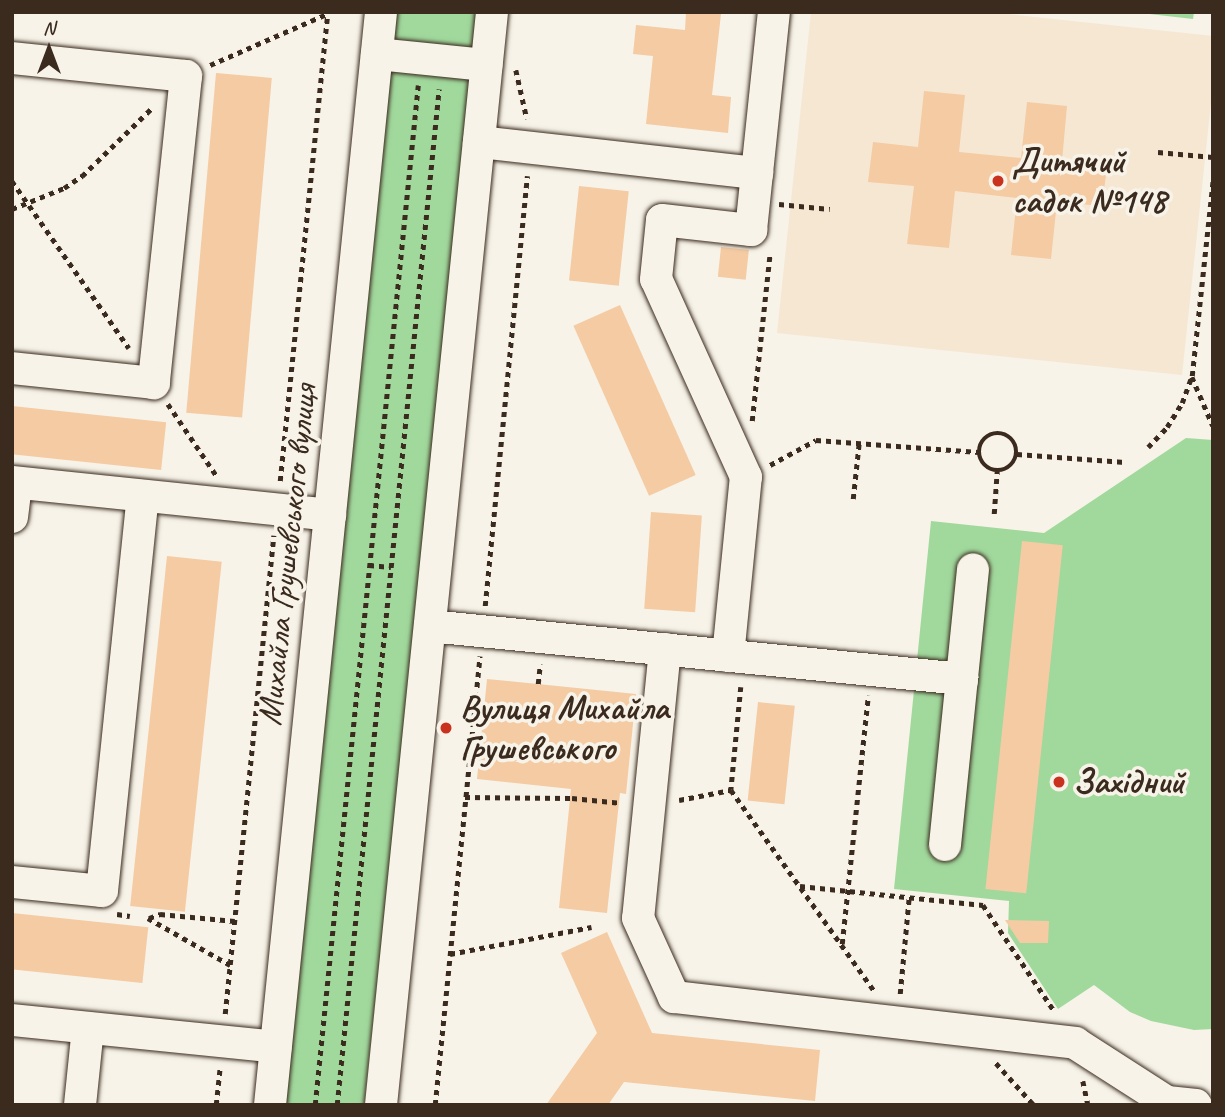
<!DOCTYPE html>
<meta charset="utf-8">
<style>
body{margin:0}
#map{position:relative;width:1225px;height:1117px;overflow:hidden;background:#f7f3e8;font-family:Caveat,sans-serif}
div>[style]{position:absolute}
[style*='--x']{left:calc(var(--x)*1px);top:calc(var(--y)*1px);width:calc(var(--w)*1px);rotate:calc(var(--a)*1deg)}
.built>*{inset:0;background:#f6e7d3}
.green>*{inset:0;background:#a1d99d;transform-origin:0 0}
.building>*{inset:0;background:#f4cba3;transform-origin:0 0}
.path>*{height:4.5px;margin-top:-2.25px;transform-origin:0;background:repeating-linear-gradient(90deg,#3b2a1e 0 5px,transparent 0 10px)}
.path>.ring{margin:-2.25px;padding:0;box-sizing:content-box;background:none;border:4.5px solid #3b2a1e;border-radius:50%}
.roads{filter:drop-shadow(0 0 2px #3b2a1e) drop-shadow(0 0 2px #3b2a1e)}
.minor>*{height:32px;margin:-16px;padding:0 16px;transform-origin:16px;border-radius:16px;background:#f7f3e8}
.dots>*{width:19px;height:19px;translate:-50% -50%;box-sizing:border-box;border:4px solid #f7f3e8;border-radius:50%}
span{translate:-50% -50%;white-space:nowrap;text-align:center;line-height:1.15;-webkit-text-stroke:7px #f7f3e8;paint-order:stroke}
.poi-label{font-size:35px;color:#3b2a1e;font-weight:700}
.left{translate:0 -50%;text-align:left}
.street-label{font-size:35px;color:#3b2a1e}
.frame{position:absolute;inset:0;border:14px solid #3b2a1e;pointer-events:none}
.north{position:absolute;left:14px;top:14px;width:70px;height:70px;-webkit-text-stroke:5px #f7f3e8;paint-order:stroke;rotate:0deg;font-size:19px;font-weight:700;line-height:28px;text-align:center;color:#3b2a1e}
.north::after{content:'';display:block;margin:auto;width:24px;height:32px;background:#3b2a1e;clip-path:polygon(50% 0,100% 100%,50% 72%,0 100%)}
</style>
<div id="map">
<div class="built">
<div style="clip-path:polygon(811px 12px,989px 12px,1213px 36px,1213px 84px,1182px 375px,777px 333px)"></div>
</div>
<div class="green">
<div style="clip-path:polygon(392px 12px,479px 12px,475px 48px,390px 39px)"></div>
<div style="clip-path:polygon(1132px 12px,1194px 12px,1193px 19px)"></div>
<div style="left:387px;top:66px;width:86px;height:1044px;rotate:6deg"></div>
<div style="clip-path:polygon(1186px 438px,1213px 440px,1213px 1029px,1194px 1030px,1151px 1021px,1130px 1012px,1094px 985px,1058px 1009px,1008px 933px,1009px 901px,894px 889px,931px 521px,1044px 533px)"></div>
</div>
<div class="building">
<div style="clip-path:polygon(686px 12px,721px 14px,712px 95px,731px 97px,728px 133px,646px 124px,653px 56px,633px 54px,636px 25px,685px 30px)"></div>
<div style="left:216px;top:73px;width:56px;height:341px;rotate:5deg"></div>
<div style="clip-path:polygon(924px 91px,965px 95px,959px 152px,1021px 158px,1027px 102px,1067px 106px,1062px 161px,1107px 167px,1102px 206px,1057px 202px,1051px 259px,1011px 255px,1017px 198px,955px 191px,949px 248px,907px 244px,914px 186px,868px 182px,873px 142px,918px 147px)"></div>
<div style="left:579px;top:186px;width:50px;height:95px;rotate:6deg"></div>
<div style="left:721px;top:247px;width:28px;height:30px;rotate:6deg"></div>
<div style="left:620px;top:305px;width:186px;height:51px;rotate:66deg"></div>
<div style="left:12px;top:406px;width:155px;height:48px;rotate:6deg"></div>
<div style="left:651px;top:512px;width:51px;height:97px;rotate:4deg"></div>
<div style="left:1022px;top:541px;width:41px;height:350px;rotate:6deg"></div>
<div style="left:167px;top:556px;width:55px;height:352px;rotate:6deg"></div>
<div style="clip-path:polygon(487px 679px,636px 694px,626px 794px,620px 793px,607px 913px,559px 908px,571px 789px,477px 779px)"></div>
<div style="left:758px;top:702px;width:37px;height:99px;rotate:6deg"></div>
<div style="left:12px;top:913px;width:137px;height:56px;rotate:6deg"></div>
<div style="clip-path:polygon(1005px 920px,1049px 921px,1048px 943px,1020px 943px)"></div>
<div style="clip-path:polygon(607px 932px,652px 1033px,820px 1050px,815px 1101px,624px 1082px,608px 1105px,546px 1105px,597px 1033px,561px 953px)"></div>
</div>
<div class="path">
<div style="--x:210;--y:65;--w:128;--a:-23.6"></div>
<div style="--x:516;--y:70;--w:50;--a:77.3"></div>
<div style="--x:1158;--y:152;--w:55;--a:5.2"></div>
<div style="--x:12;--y:181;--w:204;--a:55"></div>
<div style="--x:779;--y:204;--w:51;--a:5.6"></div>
<div style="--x:12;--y:209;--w:56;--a:-22"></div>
<div style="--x:64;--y:188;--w:22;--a:-34"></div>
<div style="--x:82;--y:176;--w:99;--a:-44.2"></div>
<div style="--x:1192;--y:377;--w:53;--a:66.8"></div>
<div style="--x:168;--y:404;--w:86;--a:55.9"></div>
<div style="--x:752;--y:421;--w:170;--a:-83.9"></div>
<div class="ring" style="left:979px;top:433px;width:33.5px;height:33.5px"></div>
<div style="--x:1148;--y:447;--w:28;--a:-46"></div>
<div style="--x:1167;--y:427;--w:28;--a:-58"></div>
<div style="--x:1182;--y:403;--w:29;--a:-70"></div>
<div style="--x:1192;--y:376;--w:197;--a:-83.9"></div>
<div style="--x:1017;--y:454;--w:108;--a:4.2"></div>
<div style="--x:770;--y:465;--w:52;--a:-28.5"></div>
<div style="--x:816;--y:440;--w:163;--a:4.2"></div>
<div style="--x:280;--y:481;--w:471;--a:-84.2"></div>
<div style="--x:853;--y:499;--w:56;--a:-83.9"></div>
<div style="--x:994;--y:514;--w:43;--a:-86"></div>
<div style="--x:369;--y:565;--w:22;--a:5"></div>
<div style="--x:485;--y:606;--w:432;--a:-84.4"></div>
<div style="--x:538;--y:684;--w:20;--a:-84"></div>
<div style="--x:741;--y:687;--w:103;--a:95.5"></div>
<div style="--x:731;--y:790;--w:249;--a:54.5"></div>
<div style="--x:465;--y:797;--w:107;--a:0.5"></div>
<div style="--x:572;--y:798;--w:50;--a:5.7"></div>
<div style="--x:679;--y:800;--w:53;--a:-10.9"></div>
<div style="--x:800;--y:886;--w:184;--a:5.9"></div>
<div style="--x:983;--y:905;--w:129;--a:56.1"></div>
<div style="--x:117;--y:914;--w:13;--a:9"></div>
<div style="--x:148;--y:918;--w:95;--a:29.8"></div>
<div style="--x:149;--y:918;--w:12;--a:-20"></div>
<div style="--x:160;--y:914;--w:75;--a:5.3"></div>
<div style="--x:842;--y:944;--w:250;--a:-84"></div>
<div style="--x:450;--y:954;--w:144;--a:-10.8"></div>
<div style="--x:900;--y:994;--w:97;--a:-84.7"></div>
<div style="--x:225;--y:1014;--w:481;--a:-84.2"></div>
<div style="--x:996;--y:1063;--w:57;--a:47.9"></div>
<div style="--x:1083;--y:1081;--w:25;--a:78"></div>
<div style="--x:216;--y:1105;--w:37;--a:-84"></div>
<div style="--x:315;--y:1105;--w:1025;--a:-84.23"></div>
<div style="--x:337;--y:1105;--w:1021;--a:-84.27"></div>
<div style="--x:435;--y:1105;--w:451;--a:-84.3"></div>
</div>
<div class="roads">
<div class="minor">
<div style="--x:377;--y:54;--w:110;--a:5.8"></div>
<div style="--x:12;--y:58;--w:175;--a:5.9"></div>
<div style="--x:186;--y:76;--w:309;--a:96"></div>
<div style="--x:154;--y:383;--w:143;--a:-174"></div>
<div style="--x:479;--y:142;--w:280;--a:6.4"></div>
<div style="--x:12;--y:482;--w:320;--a:5.9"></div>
<div style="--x:12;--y:517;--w:34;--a:-83"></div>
<div style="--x:430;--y:626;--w:535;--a:5.69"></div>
<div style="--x:665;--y:649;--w:270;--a:95.7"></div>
<div style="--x:638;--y:918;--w:87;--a:65.5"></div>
<div style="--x:674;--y:997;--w:404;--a:6.5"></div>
<div style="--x:1075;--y:1043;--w:109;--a:32.7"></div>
<div style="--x:1167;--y:1102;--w:29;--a:6"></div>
<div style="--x:728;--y:656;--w:180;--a:-84.3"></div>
<div style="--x:746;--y:477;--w:217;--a:-114.4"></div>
<div style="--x:656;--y:279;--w:59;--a:-84.2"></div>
<div style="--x:662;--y:220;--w:90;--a:6.4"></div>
<div style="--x:751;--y:230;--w:219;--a:-84"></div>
<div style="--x:945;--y:845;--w:277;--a:-84.2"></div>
<div style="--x:12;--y:882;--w:90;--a:5.7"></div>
<div style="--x:102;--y:891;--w:397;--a:-84.1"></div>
<div style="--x:12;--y:1020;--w:265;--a:5.8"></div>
<div style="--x:80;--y:1105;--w:77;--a:-84.1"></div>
<div style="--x:270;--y:1105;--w:1099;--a:-84.2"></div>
<div style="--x:381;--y:1105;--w:1099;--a:-84.2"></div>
</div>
</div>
<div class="dots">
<div style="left:998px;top:181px;background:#c8321e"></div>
<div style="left:446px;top:728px;background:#c8321e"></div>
<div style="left:1059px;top:782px;background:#c8321e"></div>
</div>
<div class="poi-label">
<span class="left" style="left:1012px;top:181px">Дитячий<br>садок №148</span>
<span class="left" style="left:460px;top:728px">Вулиця Михайла<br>Грушевського</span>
<span class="left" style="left:1073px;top:782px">Західний</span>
</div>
<div class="street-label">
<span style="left:287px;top:555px;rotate:-84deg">Михайла Грушевського вулиця</span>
</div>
<div class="frame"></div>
<div class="north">N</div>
</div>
